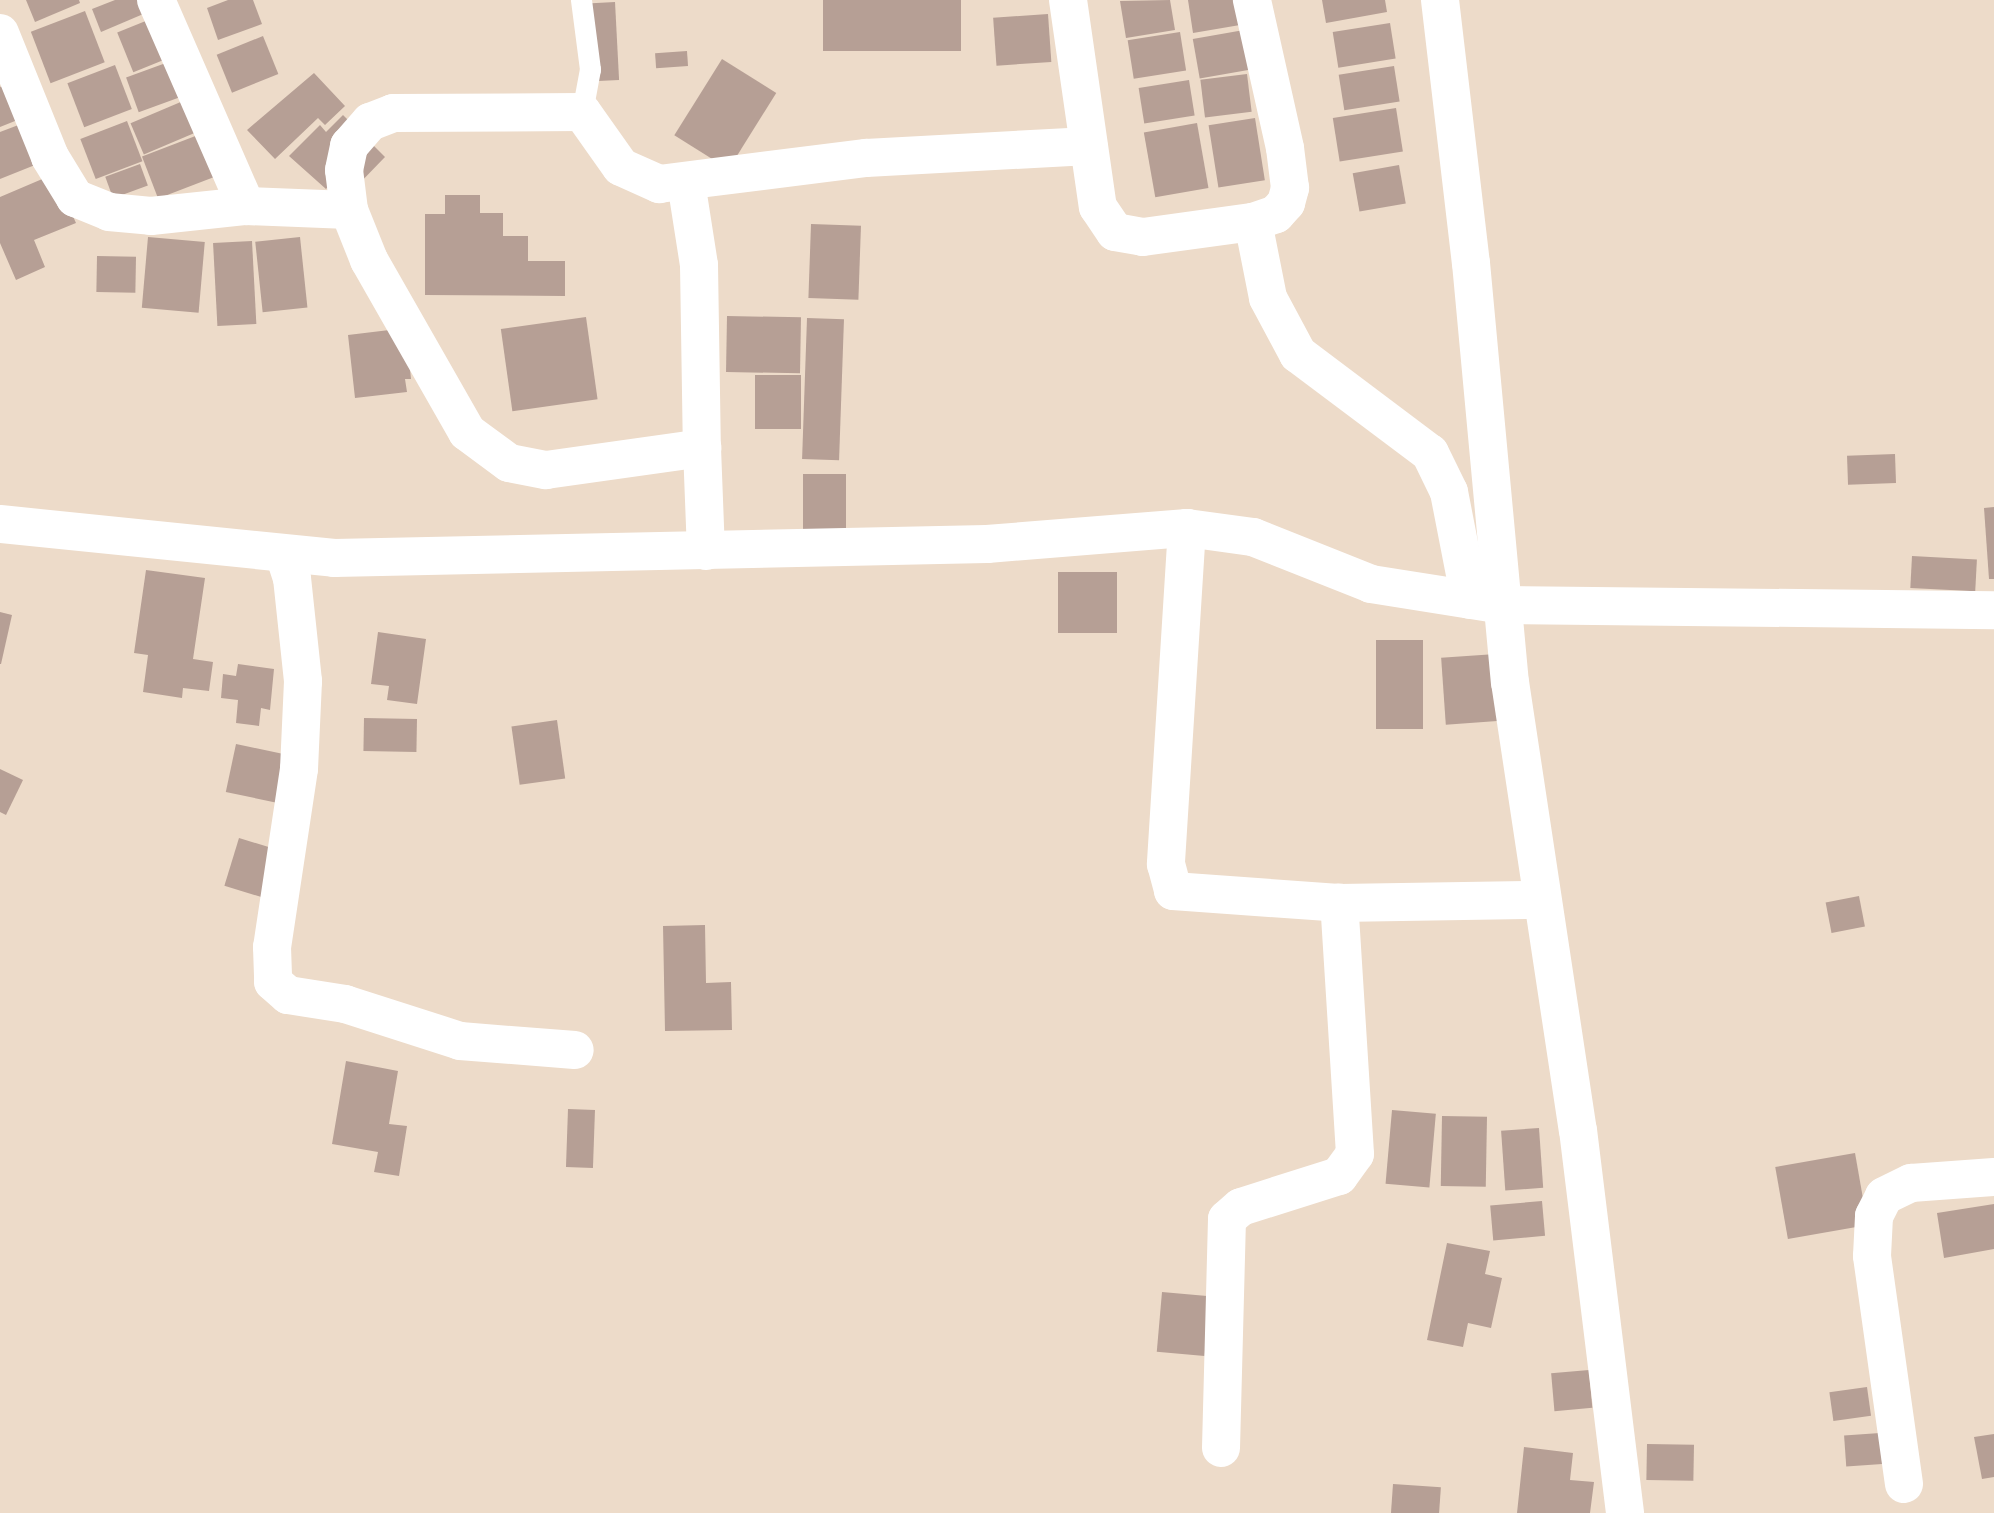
<!DOCTYPE html>
<style>
body{margin:0}
#map{position:relative;width:1994px;height:1513px;overflow:hidden;background:#eddbc9;font-family:"Titillium Web",sans-serif}
div>[style]{position:absolute}
[style*='--x']{left:calc(var(--x)*1px);top:calc(var(--y)*1px);width:calc(var(--w)*1px);rotate:calc(var(--a)*1deg)}
.building>*{inset:0;background:#b69f95;transform-origin:0 0}
.service>*{height:21px;margin:-10.5px;padding:0 10.5px;transform-origin:10.5px;border-radius:10.5px;background:#fff}
.minor>*{height:38px;margin:-19px;padding:0 19px;transform-origin:19px;border-radius:19px;background:#fff}
span{translate:-50% -50%;white-space:nowrap;text-align:center;line-height:1.15;-webkit-text-stroke:5px #fae8d6;paint-order:stroke}
</style>
<div id="map">
<div class="building">
<div style="clip-path:polygon(26px 0,79px 0,80px 3px,35px 22px)"></div>
<div style="clip-path:polygon(115px 0,144px 0,148px 12px,101px 32px,92px 9px)"></div>
<div style="clip-path:polygon(228px 0,253px 0,262px 24px,218px 40px,207px 8px)"></div>
<div style="left:823px;top:0;width:138px;height:51px"></div>
<div style="clip-path:polygon(1170px 0,1175px 30px,1126px 38px,1120px 1px)"></div>
<div style="clip-path:polygon(1188px 0,1236px 0,1240px 25px,1193px 33px)"></div>
<div style="clip-path:polygon(1322px 0,1385px 0,1387px 12px,1326px 23px)"></div>
<div style="left:615px;top:2px;width:78px;height:37px;rotate:87deg"></div>
<div style="left:85px;top:11px;width:55px;height:58px;rotate:69deg"></div>
<div style="left:1048px;top:14px;width:48px;height:55px;rotate:86deg"></div>
<div style="left:158px;top:16px;width:43px;height:44px;rotate:68deg"></div>
<div style="left:1390px;top:23px;width:36px;height:58px;rotate:81deg"></div>
<div style="left:1244px;top:30px;width:40px;height:52px;rotate:80deg"></div>
<div style="left:1180px;top:32px;width:39px;height:53px;rotate:81deg"></div>
<div style="left:263px;top:36px;width:41px;height:50px;rotate:68deg"></div>
<div style="left:687px;top:51px;width:15px;height:32px;rotate:86deg"></div>
<div style="left:722px;top:59px;width:64px;height:90px;rotate:32deg"></div>
<div style="left:174px;top:60px;width:37px;height:51px;rotate:70deg"></div>
<div style="left:115px;top:65px;width:47px;height:51px;rotate:69deg"></div>
<div style="left:1394px;top:66px;width:36px;height:56px;rotate:81deg"></div>
<div style="clip-path:polygon(314px 73px,345px 106px,325px 125px,318px 118px,275px 159px,247px 130px)"></div>
<div style="left:1247px;top:74px;width:38px;height:47px;rotate:83deg"></div>
<div style="left:1189px;top:80px;width:36px;height:51px;rotate:81deg"></div>
<div style="clip-path:polygon(12px 82px,25px 117px,0 127px,0 87px)"></div>
<div style="left:183px;top:101px;width:34px;height:57px;rotate:67deg"></div>
<div style="left:1396px;top:108px;width:44px;height:64px;rotate:81deg"></div>
<div style="clip-path:polygon(343px 115px,385px 157px,354px 189px,339px 174px,326px 189px,289px 156px,320px 125px,326px 132px)"></div>
<div style="left:1255px;top:118px;width:63px;height:47px;rotate:81deg"></div>
<div style="clip-path:polygon(29px 121px,45px 161px,0 179px,0 132px)"></div>
<div style="left:127px;top:121px;width:43px;height:50px;rotate:69deg"></div>
<div style="left:1197px;top:123px;width:66px;height:54px;rotate:80deg"></div>
<div style="left:198px;top:135px;width:45px;height:60px;rotate:69deg"></div>
<div style="left:140px;top:164px;width:23px;height:37px;rotate:70deg"></div>
<div style="left:1399px;top:165px;width:39px;height:47px;rotate:80deg"></div>
<div style="clip-path:polygon(54px 174px,76px 223px,34px 240px,45px 267px,16px 280px,0 243px,0 197px)"></div>
<div style="clip-path:polygon(445px 195px,480px 195px,480px 213px,503px 213px,503px 236px,528px 236px,528px 261px,565px 261px,565px 296px,425px 295px,425px 214px,445px 214px)"></div>
<div style="left:811px;top:224px;width:50px;height:74px;rotate:2deg"></div>
<div style="left:148px;top:237px;width:57px;height:71px;rotate:5deg"></div>
<div style="left:300px;top:237px;width:71px;height:45px;rotate:84deg"></div>
<div style="left:252px;top:241px;width:83px;height:39px;rotate:87deg"></div>
<div style="left:97px;top:256px;width:39px;height:36px;rotate:1deg"></div>
<div style="left:727px;top:316px;width:74px;height:56px;rotate:1deg"></div>
<div style="left:586px;top:317px;width:83px;height:86px;rotate:82deg"></div>
<div style="left:807px;top:318px;width:37px;height:141px;rotate:2deg"></div>
<div style="clip-path:polygon(406px 328px,411px 379px,405px 379px,407px 392px,355px 398px,348px 335px)"></div>
<div style="left:755px;top:375px;width:46px;height:54px"></div>
<div style="left:1895px;top:454px;width:29px;height:48px;rotate:88deg"></div>
<div style="left:803px;top:474px;width:43px;height:64px"></div>
<div style="clip-path:polygon(1994px 507px,1994px 579px,1989px 579px,1984px 508px)"></div>
<div style="left:1912px;top:556px;width:65px;height:32px;rotate:3deg"></div>
<div style="clip-path:polygon(146px 570px,205px 578px,193px 659px,213px 662px,209px 691px,183px 688px,182px 698px,143px 692px,148px 655px,134px 653px)"></div>
<div style="left:1058px;top:572px;width:59px;height:61px"></div>
<div style="clip-path:polygon(0 612px,12px 615px,1px 664px,0 664px)"></div>
<div style="clip-path:polygon(378px 632px,426px 639px,417px 704px,387px 700px,389px 686px,371px 684px)"></div>
<div style="left:1423px;top:640px;width:89px;height:47px;rotate:90deg"></div>
<div style="left:1496px;top:654px;width:67px;height:55px;rotate:86deg"></div>
<div style="clip-path:polygon(238px 664px,274px 669px,270px 710px,261px 708px,259px 726px,236px 723px,238px 700px,221px 698px,223px 674px,236px 676px)"></div>
<div style="left:364px;top:718px;width:53px;height:33px;rotate:1deg"></div>
<div style="left:557px;top:720px;width:59px;height:46px;rotate:82deg"></div>
<div style="left:236px;top:744px;width:69px;height:49px;rotate:12deg"></div>
<div style="clip-path:polygon(0 769px,23px 780px,6px 815px,0 812px)"></div>
<div style="left:239px;top:838px;width:58px;height:50px;rotate:17deg"></div>
<div style="left:1859px;top:896px;width:31px;height:34px;rotate:79deg"></div>
<div style="clip-path:polygon(705px 925px,706px 983px,731px 982px,732px 1030px,665px 1031px,663px 926px)"></div>
<div style="clip-path:polygon(346px 1061px,398px 1071px,389px 1124px,407px 1126px,399px 1176px,374px 1172px,378px 1152px,332px 1144px)"></div>
<div style="left:568px;top:1109px;width:27px;height:58px;rotate:2deg"></div>
<div style="left:1392px;top:1110px;width:44px;height:74px;rotate:5deg"></div>
<div style="left:1442px;top:1116px;width:45px;height:70px;rotate:1deg"></div>
<div style="left:1539px;top:1128px;width:60px;height:38px;rotate:86deg"></div>
<div style="left:1855px;top:1153px;width:73px;height:81px;rotate:80deg"></div>
<div style="left:1542px;top:1201px;width:35px;height:52px;rotate:85deg"></div>
<div style="clip-path:polygon(1994px 1204px,1994px 1249px,1944px 1258px,1937px 1213px)"></div>
<div style="clip-path:polygon(1447px 1243px,1490px 1251px,1485px 1274px,1502px 1278px,1491px 1328px,1468px 1323px,1463px 1347px,1427px 1340px)"></div>
<div style="left:1162px;top:1292px;width:48px;height:60px;rotate:5deg"></div>
<div style="left:1589px;top:1370px;width:38px;height:38px;rotate:85deg"></div>
<div style="left:1867px;top:1387px;width:29px;height:38px;rotate:82deg"></div>
<div style="left:1880px;top:1433px;width:31px;height:36px;rotate:86deg"></div>
<div style="clip-path:polygon(1994px 1434px,1994px 1477px,1982px 1479px,1974px 1437px)"></div>
<div style="left:1647px;top:1444px;width:47px;height:36px;rotate:1deg"></div>
<div style="clip-path:polygon(1524px 1447px,1573px 1453px,1570px 1480px,1594px 1482px,1590px 1513px,1517px 1513px)"></div>
<div style="left:1393px;top:1484px;width:48px;height:29px;rotate:4deg"></div>
</div>
<div class="service">
<div style="--x:581;--y:0;--w:70;--a:82.6"></div>
<div style="--x:590;--y:69;--w:44;--a:100.5"></div>
</div>
<div class="minor">
<div style="--x:156;--y:0;--w:225;--a:66.4"></div>
<div style="--x:246;--y:206;--w:103;--a:2.2"></div>
<div style="--x:349;--y:210;--w:54;--a:68.2"></div>
<div style="--x:369;--y:260;--w:198;--a:60.3"></div>
<div style="--x:467;--y:432;--w:52;--a:36.4"></div>
<div style="--x:509;--y:463;--w:38;--a:11"></div>
<div style="--x:546;--y:470;--w:158;--a:-8"></div>
<div style="--x:702;--y:448;--w:103;--a:87.8"></div>
<div style="--x:1068;--y:0;--w:209;--a:81.8"></div>
<div style="--x:1098;--y:207;--w:30;--a:56"></div>
<div style="--x:1115;--y:232;--w:28;--a:10"></div>
<div style="--x:1143;--y:237;--w:111;--a:-7.8"></div>
<div style="--x:1253;--y:222;--w:24;--a:-19"></div>
<div style="--x:1276;--y:214;--w:15;--a:-48"></div>
<div style="--x:1286;--y:203;--w:16;--a:-75"></div>
<div style="--x:1290;--y:188;--w:40;--a:-97.1"></div>
<div style="--x:1285;--y:148;--w:152;--a:-102.6"></div>
<div style="--x:1440;--y:0;--w:265;--a:83.3"></div>
<div style="--x:1471;--y:263;--w:421;--a:84.7"></div>
<div style="--x:1510;--y:682;--w:453;--a:81.4"></div>
<div style="--x:1578;--y:1130;--w:386;--a:83"></div>
<div style="--x:0;--y:33;--w:134;--a:68"></div>
<div style="--x:50;--y:157;--w:48;--a:58.6"></div>
<div style="--x:75;--y:198;--w:37;--a:22"></div>
<div style="--x:109;--y:212;--w:42;--a:5.4"></div>
<div style="--x:151;--y:216;--w:96;--a:-6"></div>
<div style="--x:686;--y:182;--w:84;--a:81.1"></div>
<div style="--x:699;--y:265;--w:183;--a:89.1"></div>
<div style="--x:349;--y:210;--w:40;--a:-97.1"></div>
<div style="--x:344;--y:170;--w:25;--a:-78"></div>
<div style="--x:349;--y:146;--w:32;--a:-49"></div>
<div style="--x:370;--y:122;--w:25;--a:-21"></div>
<div style="--x:393;--y:113;--w:189;--a:-0.3"></div>
<div style="--x:582;--y:112;--w:67;--a:54.7"></div>
<div style="--x:621;--y:167;--w:42;--a:24.1"></div>
<div style="--x:659;--y:184;--w:209;--a:-7.2"></div>
<div style="--x:866;--y:158;--w:223;--a:-3.1"></div>
<div style="--x:1253;--y:222;--w:77;--a:78.8"></div>
<div style="--x:1268;--y:298;--w:64;--a:61.8"></div>
<div style="--x:1298;--y:354;--w:165;--a:36.9"></div>
<div style="--x:1430;--y:453;--w:43;--a:64"></div>
<div style="--x:1449;--y:492;--w:110;--a:79"></div>
<div style="--x:0;--y:524;--w:336;--a:5.8"></div>
<div style="--x:334;--y:558;--w:653;--a:-1.23"></div>
<div style="--x:987;--y:544;--w:201;--a:-4.6"></div>
<div style="--x:1187;--y:528;--w:67;--a:7.8"></div>
<div style="--x:1253;--y:537;--w:127;--a:21.7"></div>
<div style="--x:1371;--y:584;--w:135;--a:9"></div>
<div style="--x:1504;--y:605;--w:490;--a:0.6"></div>
<div style="--x:1187;--y:528;--w:337;--a:93.6"></div>
<div style="--x:1166;--y:864;--w:28;--a:75"></div>
<div style="--x:1173;--y:891;--w:166;--a:4.1"></div>
<div style="--x:1339;--y:903;--w:201;--a:-0.9"></div>
<div style="--x:285;--y:557;--w:22;--a:72"></div>
<div style="--x:292;--y:578;--w:104;--a:83.9"></div>
<div style="--x:303;--y:681;--w:88;--a:92.6"></div>
<div style="--x:299;--y:769;--w:180;--a:98.6"></div>
<div style="--x:272;--y:947;--w:35;--a:88"></div>
<div style="--x:273;--y:982;--w:20;--a:41"></div>
<div style="--x:288;--y:995;--w:58;--a:9"></div>
<div style="--x:345;--y:1004;--w:121;--a:17.8"></div>
<div style="--x:460;--y:1041;--w:115;--a:4.5"></div>
<div style="--x:1221;--y:1448;--w:229;--a:-88.5"></div>
<div style="--x:1227;--y:1219;--w:18;--a:-41"></div>
<div style="--x:1241;--y:1207;--w:103;--a:-17.6"></div>
<div style="--x:1339;--y:1176;--w:27;--a:-54"></div>
<div style="--x:1355;--y:1154;--w:252;--a:-93.6"></div>
<div style="--x:1904;--y:1484;--w:230;--a:-98"></div>
<div style="--x:1872;--y:1256;--w:40;--a:-87.1"></div>
<div style="--x:1874;--y:1216;--w:22;--a:-63"></div>
<div style="--x:1884;--y:1196;--w:30;--a:-26"></div>
<div style="--x:1911;--y:1183;--w:83;--a:-4.1"></div>
</div>
</div>
